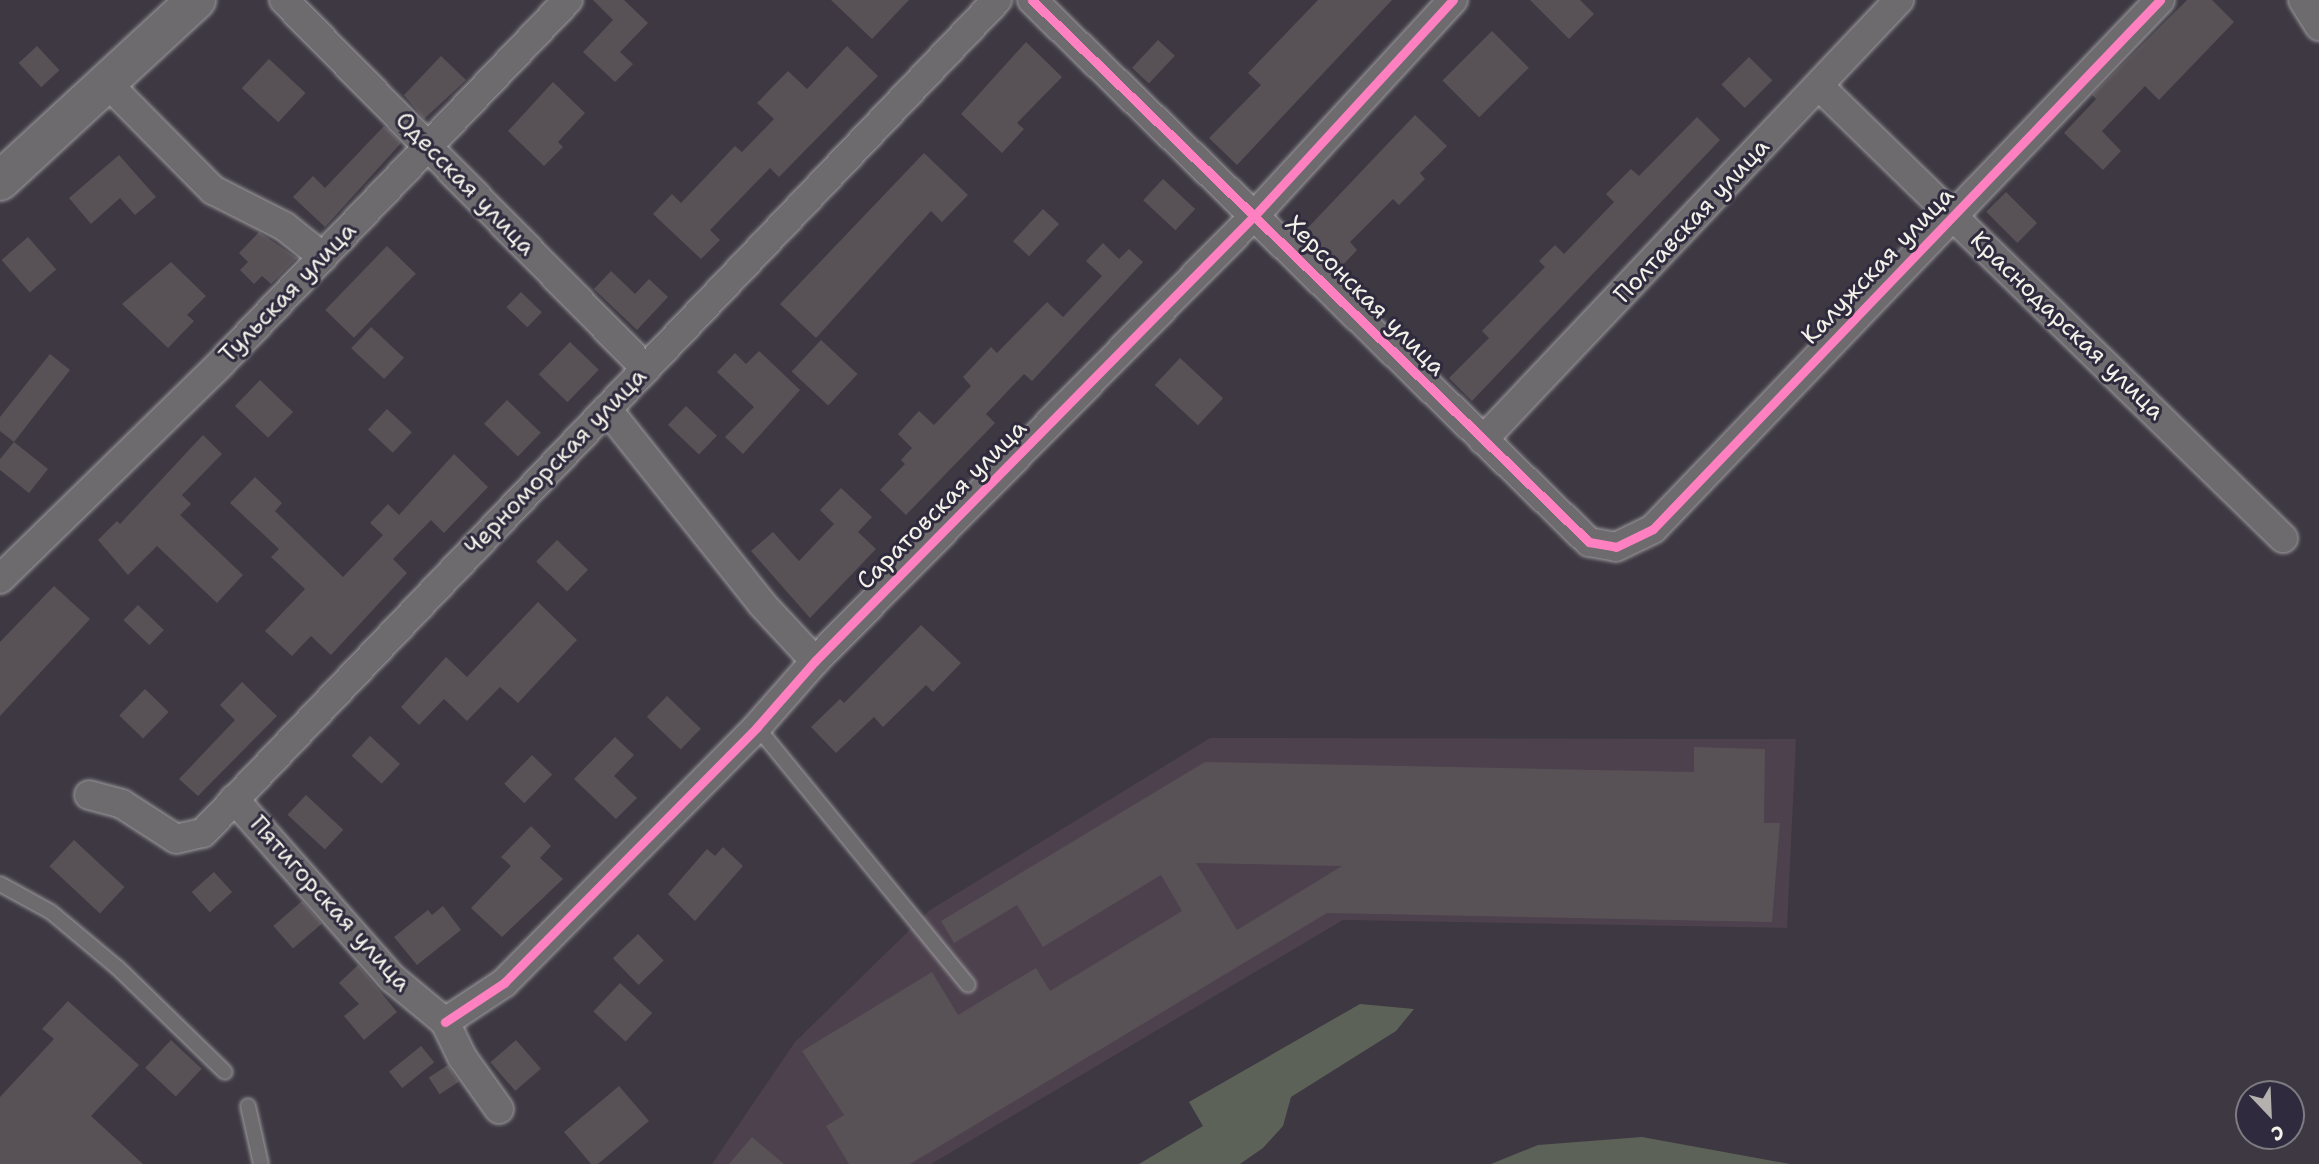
<!DOCTYPE html>
<meta charset="utf-8">
<style>
body{margin:0}
#map{position:relative;width:2319px;height:1164px;overflow:hidden;background:#3d3842;font-family:"Shantell Sans",sans-serif}
div>[style]{position:absolute}
[style*='--x']{left:calc(var(--x)*1px);top:calc(var(--y)*1px);width:calc(var(--w)*1px);rotate:calc(var(--a)*1deg)}
.built>*{inset:0;background:#4c414d}
.green>*{inset:0;background:#5d6258}
.building>*{inset:0;background:#585257;transform-origin:0 0}
.roads{filter:drop-shadow(0 0 2px #9f9da0) drop-shadow(0 0 2px #9f9da0)}
.lane>*{height:14px;margin:-7px;padding:0 7px;transform-origin:7px;border-radius:7px;background:#6e6b6e}
.street>*{height:28px;margin:-14px;padding:0 14px;transform-origin:14px;border-radius:14px;background:#6e6b6e}
.secondary>*{height:38px;margin:-19px;padding:0 19px;transform-origin:19px;border-radius:19px;background:#6e6b6e}
.cycleway>*{height:9px;margin:-4.5px;padding:0 4.5px;transform-origin:4.5px;border-radius:4.5px;background:#ff80c0}
span{translate:-50% -50%;white-space:nowrap;text-align:center;line-height:1.15;-webkit-text-stroke:6px #2f2a3d;paint-order:stroke}
.street-label{font-size:24px;color:#f4f1e8}
.north{position:absolute;left:2235px;top:1080px;width:70px;height:70px;box-sizing:border-box;background:#2f2a3d;border:2px solid #7e7a81;border-radius:50%;rotate:157deg;font-size:19px;font-weight:700;line-height:28px;text-align:center;color:#f4f1e8}
.north::after{content:'';display:block;margin:auto;width:24px;height:32px;background:#b4b0ae;clip-path:polygon(50% 0,100% 100%,50% 72%,0 100%)}
</style>
<div id="map">
<div class="built">
<div style="clip-path:polygon(1210px 738px,1796px 739px,1787px 928px,1343px 920px,931px 1164px,712px 1164px,795px 1042px,930px 910px)"></div>
</div>
<div class="green">
<div style="clip-path:polygon(1360px 1004px,1414px 1009px,1396px 1031px,1291px 1097px,1283px 1126px,1263px 1148px,1240px 1164px,1139px 1164px,1203px 1126px,1189px 1102px)"></div>
<div style="clip-path:polygon(1642px 1137px,1790px 1164px,1491px 1164px,1538px 1145px)"></div>
</div>
<div class="building">
<div style="clip-path:polygon(593px 0,624px 0,648px 23px,620px 52px,633px 64px,615px 82px,583px 52px,613px 20px)"></div>
<div style="clip-path:polygon(831px 0,909px 0,872px 39px)"></div>
<div style="clip-path:polygon(1318px 0,1392px 0,1237px 165px,1209px 138px,1261px 85px,1248px 73px)"></div>
<div style="clip-path:polygon(1530px 0,1580px 0,1594px 14px,1569px 39px)"></div>
<div style="clip-path:polygon(2187px 0,2212px 0,2234px 22px,2159px 100px,2145px 86px,2102px 131px,2121px 151px,2103px 170px,2064px 133px,2096px 99px,2092px 95px)"></div>
<div style="left:1492px;top:31px;width:52px;height:70px;rotate:45deg"></div>
<div style="left:1158px;top:40px;width:23px;height:38px;rotate:43deg"></div>
<div style="clip-path:polygon(1026px 42px,1062px 77px,1017px 123px,1024px 129px,1002px 153px,961px 114px)"></div>
<div style="left:37px;top:46px;width:33px;height:25px;rotate:47deg"></div>
<div style="clip-path:polygon(847px 46px,878px 76px,779px 177px,770px 168px,710px 230px,720px 240px,701px 259px,653px 214px,672px 194px,681px 203px,735px 146px,742px 152px,774px 119px,757px 103px,788px 71px,807px 89px)"></div>
<div style="clip-path:polygon(441px 56px,466px 80px,424px 119px,404px 95px)"></div>
<div style="left:1749px;top:57px;width:33px;height:39px;rotate:45deg"></div>
<div style="left:269px;top:59px;width:50px;height:40px;rotate:43deg"></div>
<div style="clip-path:polygon(553px 82px,585px 113px,558px 142px,563px 147px,544px 166px,508px 131px)"></div>
<div style="clip-path:polygon(1415px 115px,1447px 146px,1420px 173px,1425px 179px,1399px 205px,1393px 199px,1350px 242px,1357px 250px,1337px 271px,1300px 236px)"></div>
<div style="clip-path:polygon(1697px 117px,1720px 140px,1472px 401px,1449px 378px,1489px 338px,1482px 331px,1545px 267px,1539px 261px,1555px 245px,1564px 254px,1614px 202px,1606px 194px,1631px 169px,1639px 176px)"></div>
<div style="clip-path:polygon(384px 126px,401px 143px,325px 227px,293px 197px,313px 176px,325px 188px)"></div>
<div style="clip-path:polygon(924px 153px,968px 195px,942px 222px,931px 211px,816px 338px,780px 304px)"></div>
<div style="clip-path:polygon(119px 155px,156px 197px,135px 215px,120px 198px,91px 224px,69px 198px)"></div>
<div style="left:1163px;top:179px;width:44px;height:29px;rotate:43deg"></div>
<div style="left:2006px;top:192px;width:44px;height:28px;rotate:45deg"></div>
<div style="left:1043px;top:209px;width:22px;height:44px;rotate:43deg"></div>
<div style="clip-path:polygon(259px 232px,297px 258px,271px 284px,262px 276px,254px 284px,240px 270px,248px 262px,239px 253px)"></div>
<div style="left:28px;top:237px;width:43px;height:35px;rotate:49deg"></div>
<div style="clip-path:polygon(1103px 243px,1119px 259px,1129px 249px,1143px 262px,1032px 381px,1024px 374px,986px 414px,995px 423px,906px 515px,880px 490px,905px 464px,901px 460px,912px 448px,898px 434px,919px 411px,934px 425px,971px 386px,963px 377px,991px 347px,997px 353px,1047px 302px,1063px 317px,1102px 276px,1086px 261px)"></div>
<div style="left:387px;top:246px;width:40px;height:89px;rotate:44deg"></div>
<div style="clip-path:polygon(171px 262px,206px 296px,187px 315px,194px 321px,168px 348px,122px 304px)"></div>
<div style="clip-path:polygon(611px 271px,635px 294px,649px 279px,668px 297px,637px 330px,594px 289px)"></div>
<div style="left:521px;top:292px;width:29px;height:21px;rotate:44deg"></div>
<div style="left:371px;top:327px;width:45px;height:29px;rotate:43deg"></div>
<div style="left:821px;top:340px;width:50px;height:43px;rotate:43deg"></div>
<div style="left:570px;top:342px;width:40px;height:45px;rotate:44deg"></div>
<div style="clip-path:polygon(759px 351px,800px 390px,743px 454px,725px 437px,754px 407px,717px 372px,735px 353px,746px 364px)"></div>
<div style="clip-path:polygon(50px 354px,70px 370px,14px 442px,0 431px,0 417px)"></div>
<div style="left:1180px;top:358px;width:59px;height:37px;rotate:43deg"></div>
<div style="left:260px;top:380px;width:46px;height:36px;rotate:44deg"></div>
<div style="left:507px;top:400px;width:47px;height:33px;rotate:44deg"></div>
<div style="left:686px;top:406px;width:43px;height:26px;rotate:44deg"></div>
<div style="left:387px;top:409px;width:34px;height:28px;rotate:43deg"></div>
<div style="clip-path:polygon(203px 435px,222px 454px,182px 495px,191px 504px,180px 515px,243px 575px,217px 603px,157px 546px,128px 575px,98px 540px,117px 521px,120px 524px)"></div>
<div style="clip-path:polygon(14px 442px,48px 469px,29px 493px,0 470px,0 459px)"></div>
<div style="clip-path:polygon(454px 454px,488px 487px,444px 533px,431px 520px,393px 559px,407px 573px,331px 655px,311px 636px,292px 656px,265px 631px,305px 589px,271px 557px,279px 549px,230px 503px,255px 477px,282px 503px,275px 511px,343px 577px,383px 535px,370px 523px,388px 504px,399px 515px)"></div>
<div style="clip-path:polygon(841px 488px,872px 517px,858px 532px,876px 549px,810px 618px,751px 551px,773px 532px,799px 561px,834px 524px,820px 510px)"></div>
<div style="left:557px;top:540px;width:43px;height:30px;rotate:44deg"></div>
<div style="clip-path:polygon(54px 586px,90px 619px,0 716px,0 642px)"></div>
<div style="clip-path:polygon(538px 602px,577px 640px,518px 703px,500px 687px,467px 721px,444px 699px,419px 725px,401px 707px,446px 657px,467px 677px)"></div>
<div style="left:138px;top:605px;width:36px;height:21px;rotate:44deg"></div>
<div style="clip-path:polygon(921px 625px,961px 663px,933px 692px,926px 685px,883px 727px,874px 717px,836px 753px,811px 727px,840px 699px,844px 703px)"></div>
<div style="clip-path:polygon(242px 682px,277px 716px,198px 796px,179px 779px,235px 720px,220px 705px)"></div>
<div style="left:145px;top:689px;width:33px;height:37px;rotate:44deg"></div>
<div style="left:667px;top:696px;width:47px;height:29px;rotate:44deg"></div>
<div style="left:370px;top:736px;width:41px;height:27px;rotate:43deg"></div>
<div style="clip-path:polygon(615px 737px,634px 755px,614px 776px,637px 798px,616px 819px,574px 779px)"></div>
<div style="clip-path:polygon(evenodd,1694px 747px,1765px 749px,1764px 823px,1780px 823px,1772px 922px,1327px 913px,910px 1164px,849px 1164px,826px 1126px,844px 1115px,802px 1051px,932px 972px,958px 1015px,1036px 968px,1050px 991px,1182px 911px,1161px 875px,1043px 947px,1017px 905px,954px 943px,941px 921px,1205px 762px,1694px 772px,1694px 747px,1196px 863px,1342px 866px,1237px 930px,1196px 863px)"></div>
<div style="left:532px;top:755px;width:28px;height:40px;rotate:44deg"></div>
<div style="left:306px;top:795px;width:51px;height:27px;rotate:43deg"></div>
<div style="clip-path:polygon(531px 826px,551px 846px,540px 858px,563px 879px,502px 937px,471px 908px,511px 866px,501px 857px)"></div>
<div style="left:74px;top:840px;width:69px;height:36px;rotate:43deg"></div>
<div style="clip-path:polygon(723px 847px,743px 866px,695px 921px,668px 894px,707px 849px,715px 856px)"></div>
<div style="left:214px;top:872px;width:27px;height:30px;rotate:48deg"></div>
<div style="left:302px;top:901px;width:30px;height:38px;rotate:49deg"></div>
<div style="clip-path:polygon(443px 906px,461px 930px,417px 965px,394px 937px,428px 910px,432px 915px)"></div>
<div style="left:638px;top:934px;width:37px;height:35px;rotate:46deg"></div>
<div style="clip-path:polygon(358px 965px,397px 1012px,364px 1040px,344px 1016px,359px 1004px,339px 983px)"></div>
<div style="left:620px;top:983px;width:44px;height:39px;rotate:43deg"></div>
<div style="clip-path:polygon(68px 1001px,139px 1065px,91px 1116px,143px 1164px,0 1164px,0 1097px,54px 1039px,42px 1029px)"></div>
<div style="left:171px;top:1040px;width:42px;height:38px;rotate:43deg"></div>
<div style="left:516px;top:1040px;width:38px;height:34px;rotate:49deg"></div>
<div style="left:421px;top:1046px;width:21px;height:41px;rotate:51deg"></div>
<div style="left:448px;top:1065px;width:20px;height:23px;rotate:57deg"></div>
<div style="clip-path:polygon(619px 1086px,649px 1121px,598px 1164px,591px 1164px,564px 1132px)"></div>
<div style="clip-path:polygon(752px 1137px,784px 1164px,729px 1164px)"></div>
</div>
<div class="roads">
<div class="lane">
<div style="--x:757;--y:727;--w:333;--a:50.7"></div>
<div style="--x:0;--y:884;--w:58;--a:28.8"></div>
<div style="--x:51;--y:912;--w:87;--a:39.9"></div>
<div style="--x:118;--y:968;--w:149;--a:44.2"></div>
<div style="--x:248;--y:1106;--w:59;--a:77.4"></div>
</div>
<div class="street">
<div style="--x:284;--y:0;--w:517;--a:45.55"></div>
<div style="--x:1032;--y:0;--w:777;--a:44.22"></div>
<div style="--x:1589;--y:542;--w:27;--a:10"></div>
<div style="--x:1616;--y:547;--w:41;--a:-25.9"></div>
<div style="--x:1653;--y:529;--w:733;--a:-46.22"></div>
<div style="--x:2303;--y:0;--w:31;--a:58"></div>
<div style="--x:107;--y:83;--w:151;--a:45.3"></div>
<div style="--x:213;--y:190;--w:80;--a:26.9"></div>
<div style="--x:284;--y:226;--w:50;--a:38.5"></div>
<div style="--x:1819;--y:86;--w:648;--a:44.25"></div>
<div style="--x:607;--y:409;--w:249;--a:51.5"></div>
<div style="--x:762;--y:604;--w:78;--a:47.1"></div>
<div style="--x:1483;--y:440;--w:606;--a:-46.61"></div>
<div style="--x:0;--y:579;--w:309;--a:-44.3"></div>
<div style="--x:221;--y:363;--w:502;--a:-46.29"></div>
<div style="--x:89;--y:795;--w:34;--a:15"></div>
<div style="--x:122;--y:804;--w:64;--a:32.9"></div>
<div style="--x:176;--y:839;--w:28;--a:-13"></div>
<div style="--x:203;--y:833;--w:1151;--a:-46.37"></div>
<div style="--x:234;--y:799;--w:239;--a:48.6"></div>
<div style="--x:392;--y:978;--w:69;--a:39.7"></div>
<div style="--x:445;--y:1022;--w:39;--a:64"></div>
<div style="--x:462;--y:1057;--w:64;--a:54.6"></div>
<div style="--x:445;--y:1022;--w:71;--a:-33.5"></div>
<div style="--x:504;--y:983;--w:360;--a:-45.3"></div>
<div style="--x:757;--y:727;--w:88;--a:-48.7"></div>
<div style="--x:815;--y:661;--w:628;--a:-45.39"></div>
<div style="--x:1256;--y:214;--w:291;--a:-47.4"></div>
</div>
<div class="secondary">
<div style="--x:0;--y:181;--w:267;--a:-42.7"></div>
</div>
</div>
<div class="cycleway">
<div style="--x:1032;--y:0;--w:777;--a:44.22"></div>
<div style="--x:1589;--y:542;--w:27;--a:10"></div>
<div style="--x:1616;--y:547;--w:41;--a:-25.9"></div>
<div style="--x:1653;--y:529;--w:733;--a:-46.22"></div>
<div style="--x:445;--y:1022;--w:71;--a:-33.5"></div>
<div style="--x:504;--y:983;--w:360;--a:-45.3"></div>
<div style="--x:757;--y:727;--w:88;--a:-48.7"></div>
<div style="--x:815;--y:661;--w:628;--a:-45.39"></div>
<div style="--x:1256;--y:214;--w:291;--a:-47.4"></div>
</div>
<div class="street-label">
<span style="left:465px;top:184px;rotate:46deg">Одесская улица</span>
<span style="left:1692px;top:221px;rotate:-47deg">Полтавская улица</span>
<span style="left:1878px;top:266px;rotate:-46deg">Калужская улица</span>
<span style="left:288px;top:293px;rotate:-46deg">Тульская улица</span>
<span style="left:1365px;top:296px;rotate:45deg">Херсонская улица</span>
<span style="left:2067px;top:326px;rotate:44deg">Краснодарская улица</span>
<span style="left:556px;top:462px;rotate:-46deg">Черноморская улица</span>
<span style="left:942px;top:505px;rotate:-45deg">Саратовская улица</span>
<span style="left:330px;top:904px;rotate:48deg">Пятигорская улица</span>
</div>
<div class="north">С</div>
</div>
